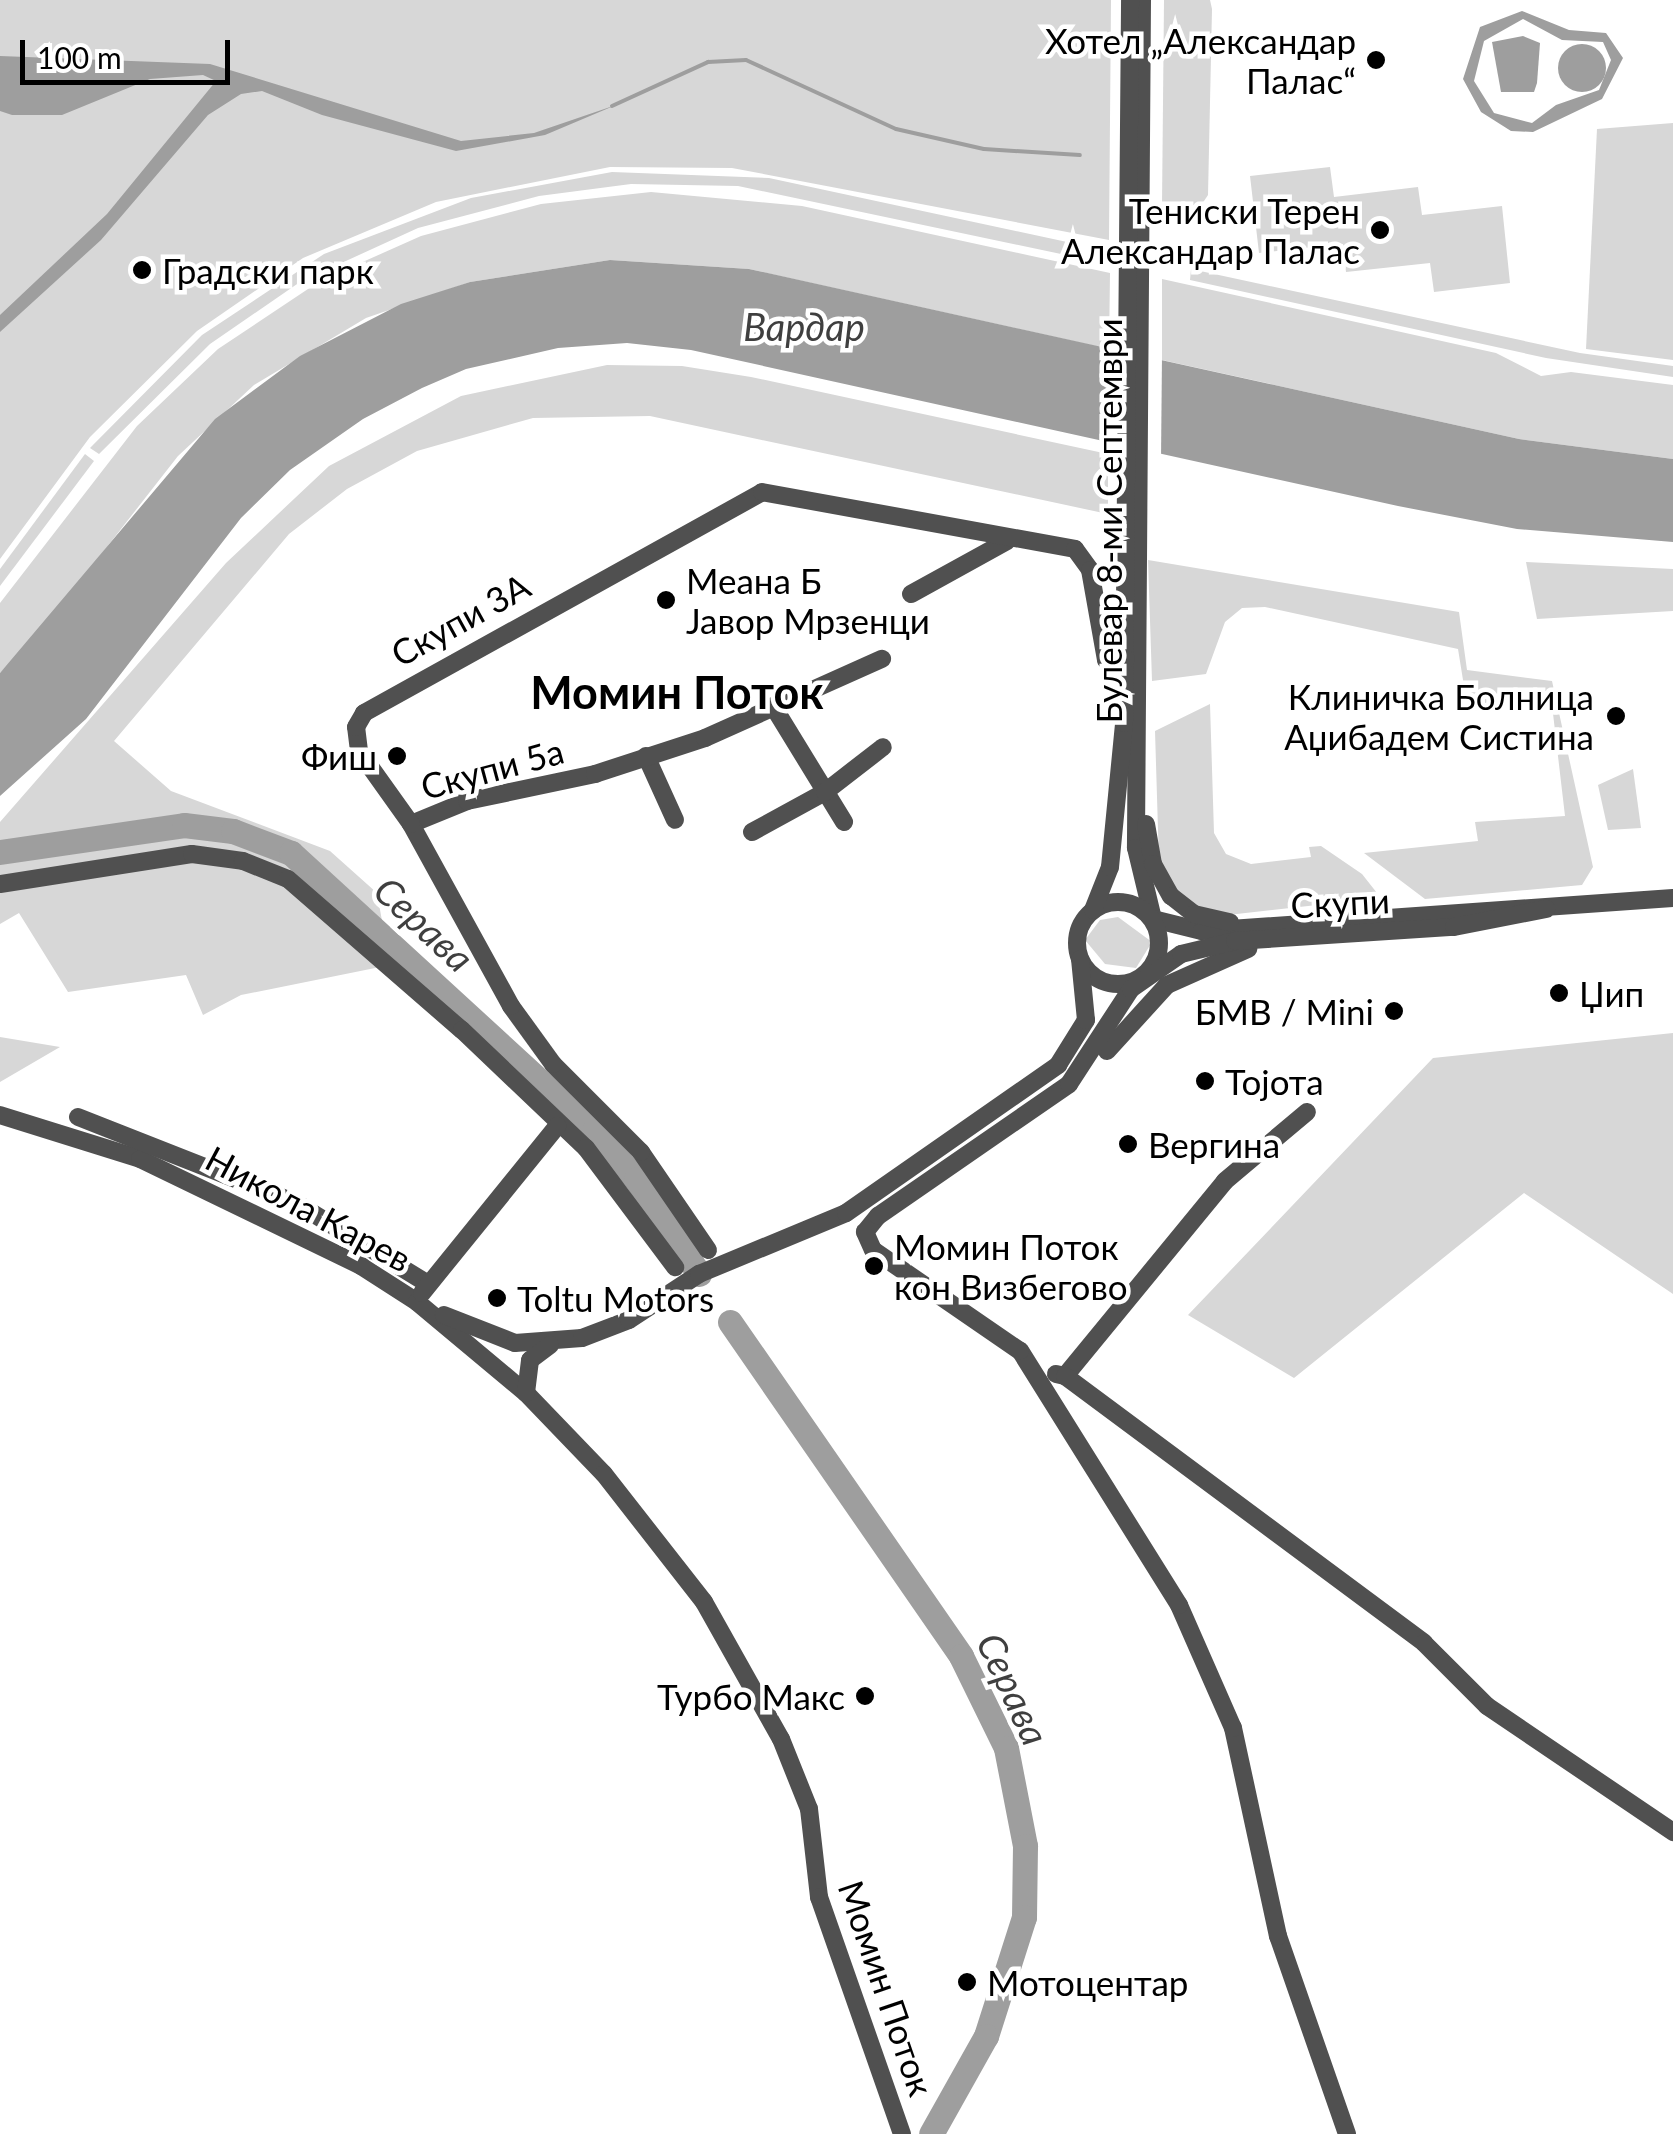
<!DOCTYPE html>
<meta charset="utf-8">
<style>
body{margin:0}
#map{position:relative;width:1673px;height:2134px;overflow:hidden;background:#fff;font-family:Lato,sans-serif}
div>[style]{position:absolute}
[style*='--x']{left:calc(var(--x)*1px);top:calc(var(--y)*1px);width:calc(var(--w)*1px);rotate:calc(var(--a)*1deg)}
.green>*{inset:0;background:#d7d7d7}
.water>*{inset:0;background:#9e9e9e}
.round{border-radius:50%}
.pier>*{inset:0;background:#fff}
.stream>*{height:4px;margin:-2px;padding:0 2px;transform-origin:2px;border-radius:2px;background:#9e9e9e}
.river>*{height:25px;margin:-12.5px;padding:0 12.5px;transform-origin:12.5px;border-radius:12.5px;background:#9e9e9e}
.minor>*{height:18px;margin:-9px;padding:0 9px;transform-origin:9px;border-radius:9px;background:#505050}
.minor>.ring{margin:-9px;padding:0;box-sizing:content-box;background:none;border:18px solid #505050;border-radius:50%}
.dots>*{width:28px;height:28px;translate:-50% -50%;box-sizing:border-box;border:5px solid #fff;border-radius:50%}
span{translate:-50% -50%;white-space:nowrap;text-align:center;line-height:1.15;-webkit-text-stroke:9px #fff;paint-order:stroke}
.poi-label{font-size:35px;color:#000}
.right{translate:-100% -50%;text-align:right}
.left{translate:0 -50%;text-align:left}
.street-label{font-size:35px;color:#000}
.water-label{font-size:38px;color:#3f3f3f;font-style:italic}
.district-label{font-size:45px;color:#000;font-weight:700}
.scale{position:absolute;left:20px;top:40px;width:210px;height:45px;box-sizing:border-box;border:5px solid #000;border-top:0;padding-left:12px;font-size:30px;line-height:35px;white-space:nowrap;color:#000;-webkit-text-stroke:8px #fff;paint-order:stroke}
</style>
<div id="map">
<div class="green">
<div style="clip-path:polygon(0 0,1111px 0,1109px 240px,732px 168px,610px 167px,436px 202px,303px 258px,197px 331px,90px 437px,0 559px)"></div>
<div style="clip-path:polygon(1164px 0,1210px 0,1212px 9px,1208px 195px,1198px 210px,1182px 215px,1162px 205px)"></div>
<div style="clip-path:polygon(1673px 123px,1673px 360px,1586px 349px,1597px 129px)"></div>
<div style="clip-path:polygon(1330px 167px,1334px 197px,1418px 187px,1422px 215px,1502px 206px,1510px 283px,1434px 292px,1430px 263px,1346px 272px,1343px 244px,1259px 253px,1250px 176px)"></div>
<div style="clip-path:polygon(612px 172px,769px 178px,1081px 245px,1080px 258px,738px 186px,631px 184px,539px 196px,418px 228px,300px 282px,210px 344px,99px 454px,90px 448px,202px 335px,324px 254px,471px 198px)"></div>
<div style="clip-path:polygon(651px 192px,802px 206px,1110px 273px,1109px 349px,749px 269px,610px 260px,470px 282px,366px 318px,254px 385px,178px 456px,42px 630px,0 673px,0 603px,137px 426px,218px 349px,320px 281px,421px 236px,541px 204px)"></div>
<div style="clip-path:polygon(1191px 269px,1580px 353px,1673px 366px,1673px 377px,1546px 358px,1190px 280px)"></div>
<div style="clip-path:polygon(1162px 279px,1496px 353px,1541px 376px,1571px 372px,1673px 385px,1673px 459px,1519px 439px,1162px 360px)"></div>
<div style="clip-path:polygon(607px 365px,682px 366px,751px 377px,1108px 454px,1108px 514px,650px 416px,533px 418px,417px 451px,347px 489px,289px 534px,114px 741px,171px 791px,330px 851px,377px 893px,390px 965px,241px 995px,203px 1015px,186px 975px,68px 992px,19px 913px,0 924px,0 822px,226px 563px,329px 466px,461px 396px)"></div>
<div style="clip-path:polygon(85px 454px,94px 461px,0 586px,0 569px)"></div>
<div style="clip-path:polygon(1148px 560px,1459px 612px,1467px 670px,1552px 681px,1593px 867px,1582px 885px,1425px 899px,1364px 853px,1478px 841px,1475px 822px,1565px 816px,1552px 705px,1468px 711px,1458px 649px,1265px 607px,1242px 608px,1225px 622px,1206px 674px,1152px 681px)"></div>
<div style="clip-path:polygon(1526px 562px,1673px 569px,1673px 611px,1537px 619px)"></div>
<div style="clip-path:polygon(1210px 704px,1214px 833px,1226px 854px,1251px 864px,1311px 857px,1309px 847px,1321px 846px,1362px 874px,1377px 893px,1371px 899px,1219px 916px,1182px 898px,1159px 863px,1155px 731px)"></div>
<div style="clip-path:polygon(1633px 769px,1641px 828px,1608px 830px,1598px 785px)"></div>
<div style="clip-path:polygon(1118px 917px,1152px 942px,1136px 968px,1105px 964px,1085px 940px,1100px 920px)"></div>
<div style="clip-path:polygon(1673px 1033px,1673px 1294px,1524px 1193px,1294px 1378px,1188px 1315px,1433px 1058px)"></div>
<div style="clip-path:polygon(0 1037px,60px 1047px,0 1082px)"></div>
</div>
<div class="water">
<div style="clip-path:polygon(evenodd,1522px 11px,1569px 30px,1606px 33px,1623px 58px,1602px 99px,1533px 132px,1511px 131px,1481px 112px,1463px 79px,1480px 27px,1522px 11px,1523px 19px,1562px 40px,1603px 42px,1611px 60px,1599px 90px,1556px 105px,1532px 123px,1494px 113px,1474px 81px,1484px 41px,1523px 19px)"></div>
<div style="clip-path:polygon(1523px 36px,1540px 43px,1537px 83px,1534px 92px,1501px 92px,1492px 42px)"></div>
<div class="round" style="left:1558px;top:44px;width:48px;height:48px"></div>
<div style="clip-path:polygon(0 56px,210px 64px,461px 141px,534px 133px,616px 105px,545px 135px,456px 151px,322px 115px,262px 91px,241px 94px,208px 115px,101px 240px,0 332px,0 315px,107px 214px,216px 81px,203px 75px,150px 79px,62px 115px,12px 115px,0 111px)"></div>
<div style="clip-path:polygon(610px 260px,749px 269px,1519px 439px,1673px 459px,1673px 542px,1517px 529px,1398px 506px,691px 350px,627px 343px,558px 348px,466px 369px,422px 388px,363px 419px,290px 470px,241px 518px,86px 719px,0 796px,0 673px,215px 419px,300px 356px,401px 304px,470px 282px)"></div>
</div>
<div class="pier">
<div style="clip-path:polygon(1109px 344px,1162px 355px,1161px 459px,1108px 448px)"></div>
</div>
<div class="stream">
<div style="--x:612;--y:106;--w:106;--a:-24.6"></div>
<div style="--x:708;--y:62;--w:38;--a:-3"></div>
<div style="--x:746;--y:60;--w:165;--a:24.7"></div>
<div style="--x:896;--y:129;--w:90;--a:12.8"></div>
<div style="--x:984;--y:149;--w:96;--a:3.6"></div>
</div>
<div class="river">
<div style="--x:0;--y:852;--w:186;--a:-8.3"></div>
<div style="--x:184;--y:825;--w:49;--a:7"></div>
<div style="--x:233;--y:831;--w:62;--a:20.8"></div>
<div style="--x:291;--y:853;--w:411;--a:42.5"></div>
<div style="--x:594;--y:1131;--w:64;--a:48.8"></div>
<div style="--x:636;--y:1179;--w:114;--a:56.4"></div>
<div style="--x:730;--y:1322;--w:406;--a:55.3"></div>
<div style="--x:961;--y:1656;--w:102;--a:63.9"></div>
<div style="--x:1006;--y:1748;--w:100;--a:79"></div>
<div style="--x:1025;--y:1846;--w:71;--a:90.8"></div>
<div style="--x:1024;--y:1917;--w:125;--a:107.7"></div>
<div style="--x:986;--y:2036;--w:112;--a:119.3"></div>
</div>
<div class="minor">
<div style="--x:1142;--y:0;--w:848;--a:90.41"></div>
<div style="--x:1136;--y:848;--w:73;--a:76.5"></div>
<div style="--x:1153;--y:919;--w:50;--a:13.8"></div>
<div style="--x:1202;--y:931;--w:472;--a:-4"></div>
<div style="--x:911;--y:594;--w:110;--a:-28.9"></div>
<div style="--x:773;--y:706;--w:136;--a:58.5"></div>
<div style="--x:646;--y:756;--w:70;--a:65.6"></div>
<div style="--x:411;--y:824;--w:61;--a:-22.3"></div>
<div style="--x:467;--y:801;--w:131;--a:-11.9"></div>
<div style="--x:595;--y:774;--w:116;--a:-18.1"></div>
<div style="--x:705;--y:738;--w:194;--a:-24.1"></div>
<div style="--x:1146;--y:824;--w:41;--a:80.1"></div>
<div style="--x:1153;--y:864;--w:37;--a:61"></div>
<div style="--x:1171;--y:896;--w:29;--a:38"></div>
<div style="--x:1194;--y:914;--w:37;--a:13"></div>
<div style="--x:752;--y:832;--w:83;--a:-28.7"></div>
<div style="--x:825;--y:792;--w:73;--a:-37.8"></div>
<div style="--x:0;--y:884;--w:194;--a:-8.9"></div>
<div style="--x:192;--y:854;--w:51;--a:7.8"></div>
<div style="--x:243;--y:861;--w:48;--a:21.8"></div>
<div style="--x:288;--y:879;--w:230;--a:41"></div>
<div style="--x:462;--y:1030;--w:171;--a:43.6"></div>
<div style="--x:586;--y:1148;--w:149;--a:53.2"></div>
<div class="ring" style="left:1077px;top:902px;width:64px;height:64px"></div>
<div style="--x:1093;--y:910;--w:46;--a:-68.4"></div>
<div style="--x:1110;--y:867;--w:145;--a:-84.4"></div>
<div style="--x:1124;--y:723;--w:723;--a:-89.52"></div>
<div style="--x:1107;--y:1051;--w:89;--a:-47.7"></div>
<div style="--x:1167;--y:985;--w:89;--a:-24"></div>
<div style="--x:0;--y:1115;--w:147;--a:17.4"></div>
<div style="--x:140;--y:1159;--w:246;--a:25.8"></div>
<div style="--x:361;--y:1266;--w:67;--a:32.7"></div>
<div style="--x:417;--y:1302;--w:142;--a:39.9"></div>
<div style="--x:526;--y:1393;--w:112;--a:46.1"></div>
<div style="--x:604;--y:1474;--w:162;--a:52"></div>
<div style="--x:704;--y:1602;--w:157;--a:60.7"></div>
<div style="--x:781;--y:1739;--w:75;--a:68.2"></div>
<div style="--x:809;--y:1809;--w:89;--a:83.5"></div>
<div style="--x:819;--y:1897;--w:251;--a:70.7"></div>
<div style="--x:78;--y:1117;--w:234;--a:21.5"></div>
<div style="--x:296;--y:1203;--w:155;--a:31.5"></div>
<div style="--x:708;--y:1250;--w:119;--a:-124.4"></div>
<div style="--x:641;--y:1152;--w:124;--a:-135"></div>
<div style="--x:553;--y:1064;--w:72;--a:-125.9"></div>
<div style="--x:511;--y:1006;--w:208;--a:-118.8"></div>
<div style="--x:411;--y:824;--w:90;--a:-125.5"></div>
<div style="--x:359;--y:751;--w:24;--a:-97"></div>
<div style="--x:356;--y:727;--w:16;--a:-60"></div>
<div style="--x:364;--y:713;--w:455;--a:-29"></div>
<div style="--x:762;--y:492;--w:318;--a:10.3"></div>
<div style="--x:1075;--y:549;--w:26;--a:54"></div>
<div style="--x:1090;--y:570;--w:91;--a:79.9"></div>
<div style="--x:1106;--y:660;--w:20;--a:-3"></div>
<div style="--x:422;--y:1293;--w:215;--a:-51"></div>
<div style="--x:444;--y:1315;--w:76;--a:21.5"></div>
<div style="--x:515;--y:1343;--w:67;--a:-4.3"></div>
<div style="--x:582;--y:1338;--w:50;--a:-21"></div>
<div style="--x:629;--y:1320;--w:84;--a:-33.3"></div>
<div style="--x:699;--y:1274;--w:159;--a:-22.5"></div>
<div style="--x:846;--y:1213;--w:259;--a:-34.9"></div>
<div style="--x:1058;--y:1065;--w:53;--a:-58.1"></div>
<div style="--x:1086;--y:1020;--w:61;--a:-95.6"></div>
<div style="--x:1056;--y:1374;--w:9;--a:13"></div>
<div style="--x:1065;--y:1376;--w:252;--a:-50.6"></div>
<div style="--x:1225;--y:1181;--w:107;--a:-40.1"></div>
<div style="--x:1065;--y:1376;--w:447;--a:36.6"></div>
<div style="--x:1424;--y:1643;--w:89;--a:45"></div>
<div style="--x:1487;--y:1706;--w:225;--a:34.1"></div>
<div style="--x:526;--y:1393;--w:33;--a:-83"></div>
<div style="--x:530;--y:1360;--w:25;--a:-37"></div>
<div style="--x:1347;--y:2134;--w:210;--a:-109.2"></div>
<div style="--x:1278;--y:1936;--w:213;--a:-102.2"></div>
<div style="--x:1233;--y:1728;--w:134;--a:-113.7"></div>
<div style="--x:1179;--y:1605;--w:300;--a:-122"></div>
<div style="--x:1020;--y:1351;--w:178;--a:-145.5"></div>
<div style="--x:873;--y:1250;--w:20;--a:-114"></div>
<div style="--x:865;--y:1232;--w:21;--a:-51"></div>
<div style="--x:878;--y:1216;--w:232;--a:-34.6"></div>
<div style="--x:1069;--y:1084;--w:113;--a:-56.9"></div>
<div style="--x:1131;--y:989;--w:61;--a:-35"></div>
<div style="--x:1181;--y:954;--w:56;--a:-13.5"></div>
<div style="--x:1235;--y:941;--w:219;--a:-3.7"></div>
<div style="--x:1454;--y:927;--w:94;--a:-11.1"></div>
</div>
<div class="dots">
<div style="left:1376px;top:60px;background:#000"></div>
<div style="left:1380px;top:230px;background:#000"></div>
<div style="left:142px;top:270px;background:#000"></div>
<div style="left:666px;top:600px;background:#000"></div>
<div style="left:1616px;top:716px;background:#000"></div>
<div style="left:397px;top:756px;background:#000"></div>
<div style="left:1559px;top:993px;background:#000"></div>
<div style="left:1394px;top:1011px;background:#000"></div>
<div style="left:1205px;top:1081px;background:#000"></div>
<div style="left:1128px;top:1144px;background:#000"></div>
<div style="left:874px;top:1266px;background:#000"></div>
<div style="left:497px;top:1298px;background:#000"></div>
<div style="left:865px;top:1696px;background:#000"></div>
<div style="left:967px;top:1982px;background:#000"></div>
</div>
<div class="poi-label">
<span class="right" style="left:1356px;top:60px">Хотел „Александар<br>Палас“</span>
<span class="right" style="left:1360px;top:230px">Тениски Терен<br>Александар Палас</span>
<span class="left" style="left:162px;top:270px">Градски парк</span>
<span class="left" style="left:686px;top:600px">Меана Б<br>Јавор Мрзенци</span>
<span class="right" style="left:1594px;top:716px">Клиничка Болница<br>Аџибадем Систина</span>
<span class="right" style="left:377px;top:756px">Фиш</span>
<span class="left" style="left:1579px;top:993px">Џип</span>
<span class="right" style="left:1374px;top:1011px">БМВ / Mini</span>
<span class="left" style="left:1225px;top:1081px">Тојота</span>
<span class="left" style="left:1148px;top:1144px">Вергина</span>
<span class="left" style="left:894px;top:1266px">Момин Поток<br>кон Визбегово</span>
<span class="left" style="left:517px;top:1298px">Toltu Motors</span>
<span class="right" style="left:845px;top:1696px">Турбо Макс</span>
<span class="left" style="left:987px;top:1982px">Мотоцентар</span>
</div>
<div class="street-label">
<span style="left:1108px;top:521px;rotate:-90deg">Булевар 8-ми Септември</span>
<span style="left:460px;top:619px;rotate:-29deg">Скупи 3А</span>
<span style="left:492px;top:768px;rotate:-15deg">Скупи 5а</span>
<span style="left:1340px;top:902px;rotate:-3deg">Скупи</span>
<span style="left:309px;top:1208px;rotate:28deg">Никола Карев</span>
<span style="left:887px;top:1988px;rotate:71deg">Момин Поток</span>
</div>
<div class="water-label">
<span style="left:804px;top:327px">Вардар</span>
<span style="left:424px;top:924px;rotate:43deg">Серава</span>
<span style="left:1013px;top:1689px;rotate:65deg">Серава</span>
</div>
<div class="district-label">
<span style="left:677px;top:693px">Момин Поток</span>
</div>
<div class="scale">100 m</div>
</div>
